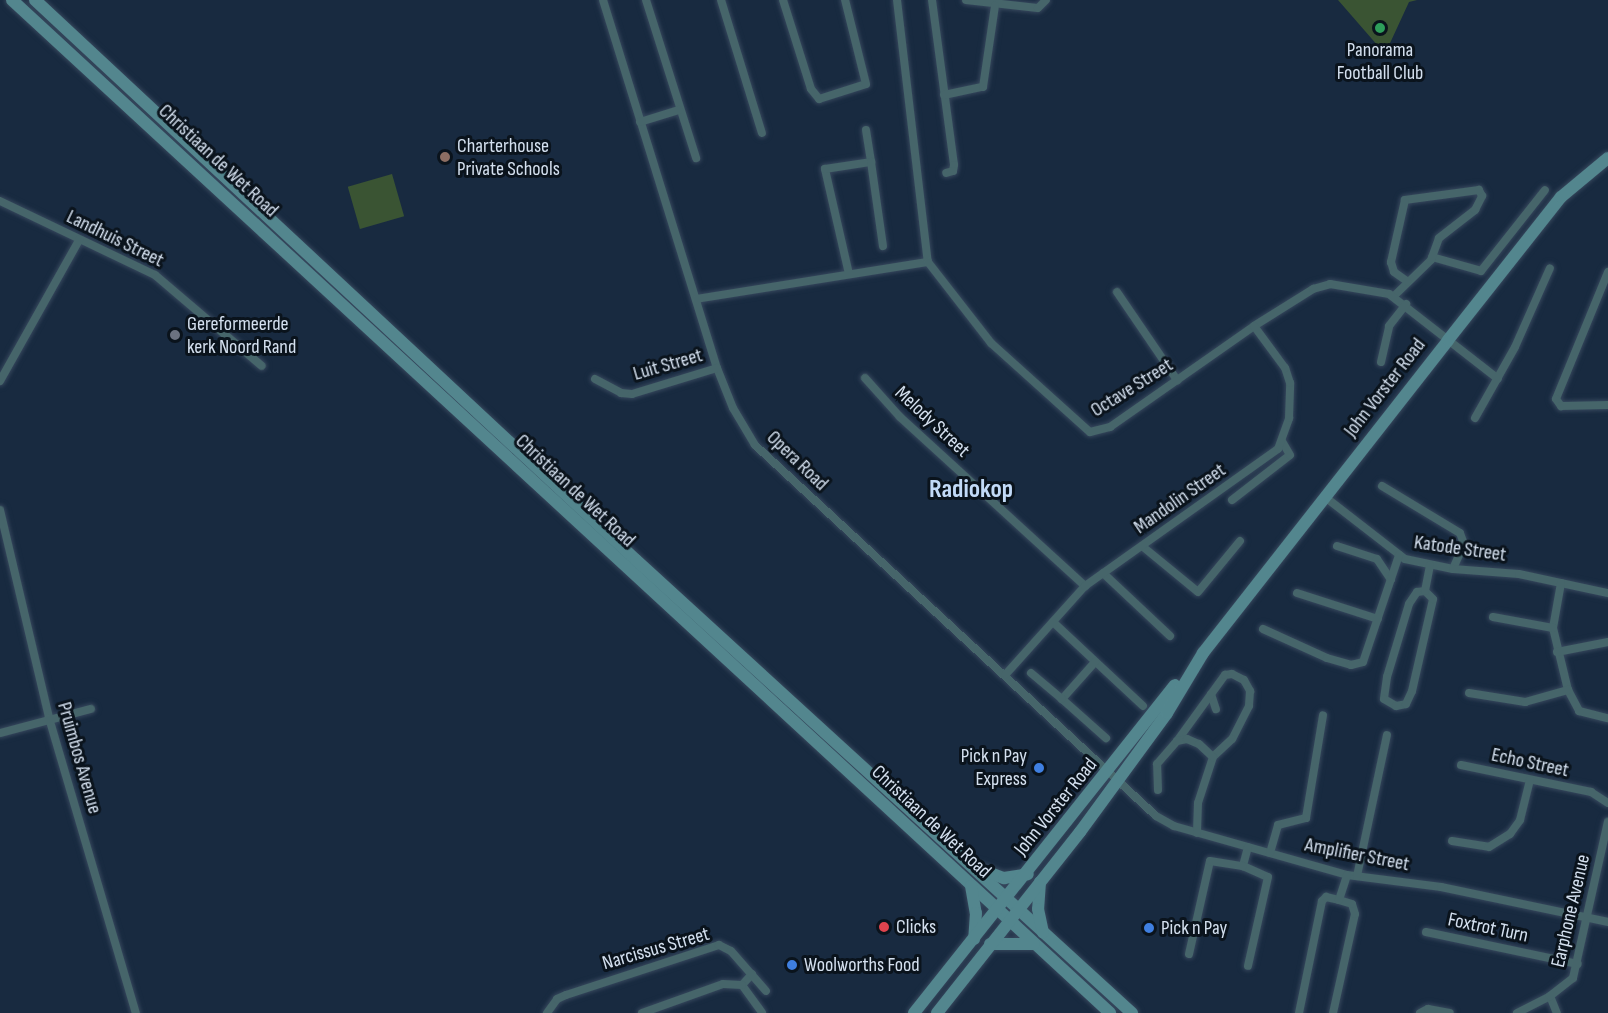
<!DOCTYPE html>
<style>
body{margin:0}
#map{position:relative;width:1608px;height:1013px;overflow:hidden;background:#182a40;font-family:"Sofia Sans Condensed",sans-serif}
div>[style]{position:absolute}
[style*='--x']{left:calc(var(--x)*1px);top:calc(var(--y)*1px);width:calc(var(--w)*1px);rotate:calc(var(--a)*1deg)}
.green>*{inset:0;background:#3a5433;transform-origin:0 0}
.roads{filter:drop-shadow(0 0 2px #36475c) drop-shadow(0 0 2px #36475c)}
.street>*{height:8px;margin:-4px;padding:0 4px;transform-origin:4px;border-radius:4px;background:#46656a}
.secondary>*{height:12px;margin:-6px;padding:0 6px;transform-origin:6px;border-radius:6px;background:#53868e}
.dots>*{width:16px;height:16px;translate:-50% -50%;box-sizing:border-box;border:3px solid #0a131c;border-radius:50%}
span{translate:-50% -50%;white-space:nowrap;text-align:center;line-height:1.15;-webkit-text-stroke:6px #0a131c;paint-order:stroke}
.poi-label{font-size:20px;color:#d4e0ef}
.left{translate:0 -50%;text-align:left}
.right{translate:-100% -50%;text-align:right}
.street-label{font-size:20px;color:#d4e0ef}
.district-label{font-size:26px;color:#c2daf7;font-weight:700}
</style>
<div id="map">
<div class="green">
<div style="clip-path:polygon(1338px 0,1417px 0,1409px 2px,1385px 54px)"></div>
<div style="left:392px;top:174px;width:44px;height:46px;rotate:74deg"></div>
</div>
<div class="roads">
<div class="street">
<div style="--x:603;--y:0;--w:385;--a:72.8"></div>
<div style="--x:717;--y:368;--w:43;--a:68.2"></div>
<div style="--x:733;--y:408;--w:43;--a:59.3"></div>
<div style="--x:755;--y:445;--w:546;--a:42.77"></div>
<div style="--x:1156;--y:816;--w:21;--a:29"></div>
<div style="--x:1174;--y:826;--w:180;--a:15.8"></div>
<div style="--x:1347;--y:875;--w:95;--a:7.3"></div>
<div style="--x:1441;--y:887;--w:171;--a:11.8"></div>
<div style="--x:646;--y:0;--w:166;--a:72.4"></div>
<div style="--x:721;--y:0;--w:139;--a:72.9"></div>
<div style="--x:783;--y:0;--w:93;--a:72.5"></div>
<div style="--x:811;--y:89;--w:13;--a:51"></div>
<div style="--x:819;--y:99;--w:49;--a:-17.7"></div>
<div style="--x:866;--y:84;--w:87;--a:-104"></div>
<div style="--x:897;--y:0;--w:264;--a:83.3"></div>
<div style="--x:932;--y:0;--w:166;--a:82.4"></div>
<div style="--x:954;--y:165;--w:6;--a:99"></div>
<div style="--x:953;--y:171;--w:7;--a:164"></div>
<div style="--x:966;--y:0;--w:72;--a:6.3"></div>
<div style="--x:1038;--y:8;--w:11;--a:-45"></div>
<div style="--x:944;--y:95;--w:40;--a:-12"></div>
<div style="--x:983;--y:87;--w:82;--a:-81.6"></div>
<div style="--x:640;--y:122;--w:41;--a:-17.1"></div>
<div style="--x:866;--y:130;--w:32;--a:81"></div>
<div style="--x:0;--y:201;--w:172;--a:25.5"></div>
<div style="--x:155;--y:275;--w:140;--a:40.4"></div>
<div style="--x:1432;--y:257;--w:51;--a:15.9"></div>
<div style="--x:1481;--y:271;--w:103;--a:-51.7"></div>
<div style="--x:1608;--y:272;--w:137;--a:112.3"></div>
<div style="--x:1556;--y:399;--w:9;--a:54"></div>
<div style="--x:1561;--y:406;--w:47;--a:-1.2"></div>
<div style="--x:849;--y:274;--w:108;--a:-102.9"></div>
<div style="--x:825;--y:169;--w:47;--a:-8.7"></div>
<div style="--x:871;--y:162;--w:85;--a:81.9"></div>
<div style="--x:1117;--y:292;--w:107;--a:55.7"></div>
<div style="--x:1394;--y:296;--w:52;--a:-44.2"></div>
<div style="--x:1431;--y:260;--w:23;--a:-70"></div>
<div style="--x:1439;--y:238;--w:46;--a:-37.9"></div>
<div style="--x:1475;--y:210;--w:16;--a:-63"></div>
<div style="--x:1482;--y:196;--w:7;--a:-117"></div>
<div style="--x:1479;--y:190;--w:75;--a:172.3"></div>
<div style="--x:1405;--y:200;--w:64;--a:102.7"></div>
<div style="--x:1391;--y:262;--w:10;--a:73"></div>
<div style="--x:1394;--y:272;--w:16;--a:35"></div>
<div style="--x:696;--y:299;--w:235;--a:-9.1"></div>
<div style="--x:928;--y:262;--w:103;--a:52.1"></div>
<div style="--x:991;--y:343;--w:133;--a:42"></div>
<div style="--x:1090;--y:432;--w:21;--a:-14"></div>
<div style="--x:1110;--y:427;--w:176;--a:-35"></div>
<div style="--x:1254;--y:326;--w:70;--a:-32.1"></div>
<div style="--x:1313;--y:289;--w:18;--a:-16"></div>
<div style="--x:1330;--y:284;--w:60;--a:9.6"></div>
<div style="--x:1389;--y:294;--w:138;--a:37.9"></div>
<div style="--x:1381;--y:362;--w:37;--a:-77"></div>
<div style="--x:1389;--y:326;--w:28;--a:-52"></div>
<div style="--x:865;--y:378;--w:52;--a:48.1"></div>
<div style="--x:900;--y:417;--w:251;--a:42.4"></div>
<div style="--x:595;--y:379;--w:30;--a:28"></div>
<div style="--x:621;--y:393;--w:11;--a:5"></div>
<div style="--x:632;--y:394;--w:89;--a:-17"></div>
<div style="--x:0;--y:381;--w:162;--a:-60.7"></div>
<div style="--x:1475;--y:418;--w:81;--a:-60.6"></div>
<div style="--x:1515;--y:347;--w:86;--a:-66.1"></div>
<div style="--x:1382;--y:486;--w:91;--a:31.1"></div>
<div style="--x:1460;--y:533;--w:12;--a:70"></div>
<div style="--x:1464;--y:544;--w:27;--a:114"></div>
<div style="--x:1325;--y:497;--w:101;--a:37.8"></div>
<div style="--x:1405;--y:559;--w:49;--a:11.8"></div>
<div style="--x:1453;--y:569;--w:66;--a:4.3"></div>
<div style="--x:1519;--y:574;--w:91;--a:12.1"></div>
<div style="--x:1232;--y:500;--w:73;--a:-37.8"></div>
<div style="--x:1290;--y:455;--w:16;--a:-120"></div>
<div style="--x:0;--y:510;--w:214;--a:76.7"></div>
<div style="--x:49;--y:718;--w:308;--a:73.6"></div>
<div style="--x:1142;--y:546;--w:72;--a:39.4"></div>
<div style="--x:1198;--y:592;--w:66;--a:-50.5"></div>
<div style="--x:1337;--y:546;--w:42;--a:18"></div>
<div style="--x:1377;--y:559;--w:25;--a:56"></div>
<div style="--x:1103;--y:573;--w:92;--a:43.2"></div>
<div style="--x:1561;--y:583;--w:46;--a:100.1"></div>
<div style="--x:1553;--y:628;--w:64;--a:76.4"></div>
<div style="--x:1568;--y:690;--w:24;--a:62"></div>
<div style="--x:1579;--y:711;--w:30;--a:14"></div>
<div style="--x:1425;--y:591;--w:8;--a:173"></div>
<div style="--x:1417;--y:592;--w:14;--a:124"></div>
<div style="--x:1409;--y:604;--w:76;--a:106.8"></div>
<div style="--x:1387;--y:677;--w:22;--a:98"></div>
<div style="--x:1384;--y:699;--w:14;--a:30"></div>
<div style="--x:1396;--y:706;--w:10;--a:-11"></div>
<div style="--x:1406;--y:704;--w:14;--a:-65"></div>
<div style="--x:1412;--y:691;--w:94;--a:-77.1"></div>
<div style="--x:1433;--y:599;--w:11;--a:-135"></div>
<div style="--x:1425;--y:591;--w:26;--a:-79"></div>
<div style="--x:1297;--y:593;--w:85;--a:17.8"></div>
<div style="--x:1493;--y:617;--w:61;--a:10.4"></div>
<div style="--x:1053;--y:622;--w:123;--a:43"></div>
<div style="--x:1263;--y:629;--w:70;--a:24.4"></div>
<div style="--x:1327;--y:658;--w:25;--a:16"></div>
<div style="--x:1351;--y:665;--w:12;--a:-14"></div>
<div style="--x:1363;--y:662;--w:113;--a:-71.4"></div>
<div style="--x:1557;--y:652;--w:52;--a:-11.1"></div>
<div style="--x:1095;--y:662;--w:50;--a:131.7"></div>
<div style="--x:1062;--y:699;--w:59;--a:41.6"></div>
<div style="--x:1031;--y:673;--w:40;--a:40"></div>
<div style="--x:1006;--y:674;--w:118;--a:-48.1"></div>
<div style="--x:1085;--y:586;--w:237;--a:-35.4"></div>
<div style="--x:1278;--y:449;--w:33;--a:-70"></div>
<div style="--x:1289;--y:418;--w:35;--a:-88"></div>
<div style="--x:1290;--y:383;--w:16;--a:-108"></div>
<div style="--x:1285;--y:368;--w:52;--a:-126.4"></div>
<div style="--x:1469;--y:693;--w:57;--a:9.1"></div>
<div style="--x:1525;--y:702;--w:45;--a:-15.6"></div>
<div style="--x:1211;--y:694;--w:16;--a:72"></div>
<div style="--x:0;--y:733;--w:94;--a:-14.8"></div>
<div style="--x:1177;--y:741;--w:82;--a:-54"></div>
<div style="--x:1225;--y:675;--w:7;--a:-8"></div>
<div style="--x:1232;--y:674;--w:13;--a:27"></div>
<div style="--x:1244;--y:680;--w:13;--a:61"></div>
<div style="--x:1250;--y:691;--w:15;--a:94"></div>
<div style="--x:1249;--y:706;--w:37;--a:117"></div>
<div style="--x:1232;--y:739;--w:26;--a:137"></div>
<div style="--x:1213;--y:757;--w:48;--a:108.1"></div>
<div style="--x:1198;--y:803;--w:30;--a:92"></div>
<div style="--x:1461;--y:765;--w:133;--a:11.7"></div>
<div style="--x:1591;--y:792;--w:20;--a:33"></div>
<div style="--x:1158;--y:790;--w:26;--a:-92"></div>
<div style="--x:1157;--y:764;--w:30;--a:-49"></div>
<div style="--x:1177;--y:741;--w:10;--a:-11"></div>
<div style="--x:1187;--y:739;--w:13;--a:23"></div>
<div style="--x:1199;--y:744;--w:19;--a:43"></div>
<div style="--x:1452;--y:841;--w:37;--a:9"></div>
<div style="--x:1489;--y:847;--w:25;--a:-32"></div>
<div style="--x:1510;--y:834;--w:17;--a:-54"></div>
<div style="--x:1520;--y:820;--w:41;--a:-76"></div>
<div style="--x:1248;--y:847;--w:20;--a:105"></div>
<div style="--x:1243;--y:866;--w:27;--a:24"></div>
<div style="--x:1268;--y:877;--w:91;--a:102.7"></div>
<div style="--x:1270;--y:853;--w:29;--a:-74"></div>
<div style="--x:1278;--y:825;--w:29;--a:-14"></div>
<div style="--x:1306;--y:818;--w:104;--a:-80.6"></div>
<div style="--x:1357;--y:876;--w:144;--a:-78"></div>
<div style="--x:1426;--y:932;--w:155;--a:11.9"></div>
<div style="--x:1189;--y:954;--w:95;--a:-77.3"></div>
<div style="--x:1210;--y:861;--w:33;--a:9"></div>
<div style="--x:752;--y:974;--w:15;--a:132"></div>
<div style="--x:742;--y:985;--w:34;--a:54"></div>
<div style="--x:1550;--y:996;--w:18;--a:68"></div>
<div style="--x:547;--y:1013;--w:17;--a:-54"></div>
<div style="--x:557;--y:999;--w:10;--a:-24"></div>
<div style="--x:566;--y:995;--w:161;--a:-18.1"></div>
<div style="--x:719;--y:945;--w:13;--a:27"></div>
<div style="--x:731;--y:951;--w:53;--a:48.8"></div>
<div style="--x:642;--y:1013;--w:86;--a:-19.7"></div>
<div style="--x:723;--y:984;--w:19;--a:3"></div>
<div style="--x:1299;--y:1013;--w:114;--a:-78.4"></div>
<div style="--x:1322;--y:901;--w:6;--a:-45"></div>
<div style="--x:1326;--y:897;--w:13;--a:13"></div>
<div style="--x:1333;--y:1013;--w:101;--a:-77.5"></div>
<div style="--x:1355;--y:914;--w:10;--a:-107"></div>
<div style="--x:1352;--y:904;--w:14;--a:-163"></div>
<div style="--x:1339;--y:900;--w:26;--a:-72"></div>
<div style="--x:1420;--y:1013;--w:9;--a:-27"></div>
<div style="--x:1428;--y:1009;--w:22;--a:10"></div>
<div style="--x:1517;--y:1013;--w:37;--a:-27"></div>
<div style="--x:1550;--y:996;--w:29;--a:-38"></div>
<div style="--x:1573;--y:978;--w:160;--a:-77.4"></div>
</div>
<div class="secondary">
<div style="--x:12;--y:0;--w:1494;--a:42.69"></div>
<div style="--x:35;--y:0;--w:821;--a:42.98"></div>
<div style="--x:636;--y:560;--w:672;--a:42.41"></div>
<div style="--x:980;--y:869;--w:26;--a:21"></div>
<div style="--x:1004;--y:878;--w:24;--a:-9"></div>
<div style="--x:1040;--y:882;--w:27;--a:94"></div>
<div style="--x:1038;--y:909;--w:24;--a:78"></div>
<div style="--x:971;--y:886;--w:27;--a:80"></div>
<div style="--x:976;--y:913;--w:26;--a:94"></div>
<div style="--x:990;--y:944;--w:44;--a:0"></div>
<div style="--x:914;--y:1013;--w:419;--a:-51.5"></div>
<div style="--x:937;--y:1013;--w:231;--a:-51.7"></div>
<div style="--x:1080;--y:832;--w:147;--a:-53.8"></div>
<div style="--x:1167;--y:713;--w:70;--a:-59"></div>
<div style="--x:1203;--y:653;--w:397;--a:-51.9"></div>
<div style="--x:1448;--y:340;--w:182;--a:-51.7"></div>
<div style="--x:1561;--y:197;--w:61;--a:-39.7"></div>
</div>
</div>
<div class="dots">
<div style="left:1380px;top:28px;background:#2e9e5b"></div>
<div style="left:445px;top:157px;background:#8d6e63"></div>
<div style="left:175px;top:335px;background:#6b7280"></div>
<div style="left:1039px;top:768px;background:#3f7fe0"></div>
<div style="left:884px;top:927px;background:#e0444e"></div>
<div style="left:1149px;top:928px;background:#3f7fe0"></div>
<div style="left:792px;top:965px;background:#3f7fe0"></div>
</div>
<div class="poi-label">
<span style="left:1380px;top:62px">Panorama<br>Football Club</span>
<span class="left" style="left:457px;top:158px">Charterhouse<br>Private Schools</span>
<span class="left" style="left:187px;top:336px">Gereformeerde<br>kerk Noord Rand</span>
<span class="right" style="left:1027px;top:768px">Pick n Pay<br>Express</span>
<span class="left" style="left:896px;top:927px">Clicks</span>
<span class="left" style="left:1161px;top:928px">Pick n Pay</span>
<span class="left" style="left:804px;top:965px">Woolworths Food</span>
</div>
<div class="street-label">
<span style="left:218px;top:161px;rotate:43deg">Christiaan de Wet Road</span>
<span style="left:115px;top:239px;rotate:26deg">Landhuis Street</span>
<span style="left:668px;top:365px;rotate:-16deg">Luit Street</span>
<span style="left:1132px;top:388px;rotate:-32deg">Octave Street</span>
<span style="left:1385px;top:388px;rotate:-52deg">John Vorster Road</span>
<span style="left:932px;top:422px;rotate:43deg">Melody Street</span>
<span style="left:797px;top:461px;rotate:44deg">Opera Road</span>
<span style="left:575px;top:491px;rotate:43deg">Christiaan de Wet Road</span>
<span style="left:1180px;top:499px;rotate:-35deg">Mandolin Street</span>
<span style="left:1460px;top:549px;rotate:8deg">Katode Street</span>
<span style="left:79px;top:758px;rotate:74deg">Pruimbos Avenue</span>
<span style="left:1530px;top:763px;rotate:12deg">Echo Street</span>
<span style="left:1056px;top:807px;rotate:-51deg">John Vorster Road</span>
<span style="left:931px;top:822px;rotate:43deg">Christiaan de Wet Road</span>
<span style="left:1357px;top:855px;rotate:11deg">Amplifier Street</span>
<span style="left:1571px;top:911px;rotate:-77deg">Earphone Avenue</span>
<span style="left:1488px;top:928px;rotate:12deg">Foxtrot Turn</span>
<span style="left:656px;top:949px;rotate:-16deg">Narcissus Street</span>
</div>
<div class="district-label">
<span style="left:971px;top:490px">Radiokop</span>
</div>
</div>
